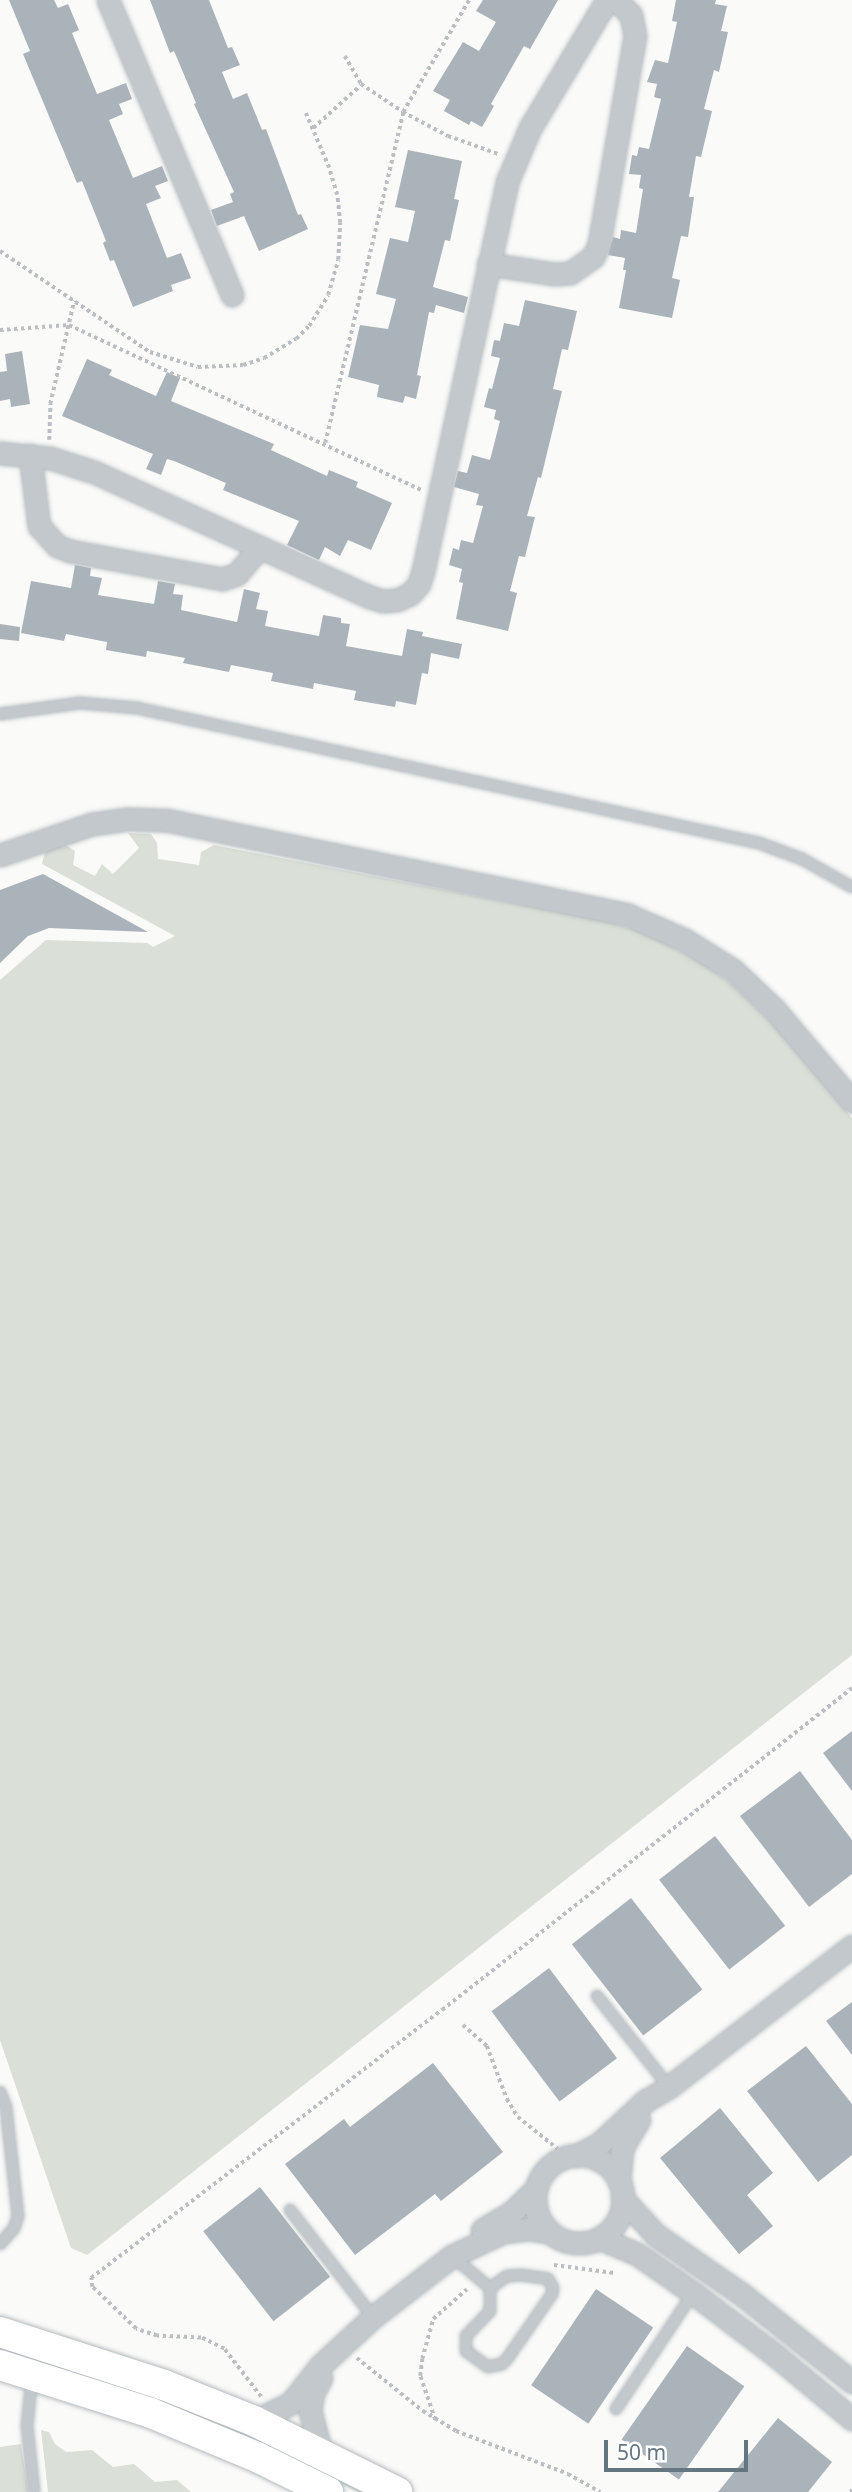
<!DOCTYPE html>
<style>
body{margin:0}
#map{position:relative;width:852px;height:2492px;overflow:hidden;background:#fafaf8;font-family:"Noto Sans",sans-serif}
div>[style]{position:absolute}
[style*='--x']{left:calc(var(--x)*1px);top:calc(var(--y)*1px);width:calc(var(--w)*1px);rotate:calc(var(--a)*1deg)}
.green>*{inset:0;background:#dadfd7}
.building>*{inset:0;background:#aab3b9;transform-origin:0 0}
.path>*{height:3.5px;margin-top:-1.75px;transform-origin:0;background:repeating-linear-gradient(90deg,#bbbfc2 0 3.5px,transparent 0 7px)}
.roads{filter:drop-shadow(0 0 2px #b3babf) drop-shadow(0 0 2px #b3babf)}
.lane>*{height:10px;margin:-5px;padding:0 5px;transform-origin:5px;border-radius:5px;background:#c3c8cc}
.street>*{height:21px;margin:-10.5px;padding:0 10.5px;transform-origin:10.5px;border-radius:10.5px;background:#c3c8cc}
.street>.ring{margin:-10.5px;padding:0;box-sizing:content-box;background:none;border:21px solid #c3c8cc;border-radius:50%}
.secondary>*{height:30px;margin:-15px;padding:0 15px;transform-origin:15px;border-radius:15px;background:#fff}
span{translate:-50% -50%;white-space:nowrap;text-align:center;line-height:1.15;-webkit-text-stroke:7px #fff;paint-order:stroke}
.scale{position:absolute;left:604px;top:2440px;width:144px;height:32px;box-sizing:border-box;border:4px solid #657683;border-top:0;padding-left:9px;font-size:21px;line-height:24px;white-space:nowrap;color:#657683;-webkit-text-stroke:5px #fff;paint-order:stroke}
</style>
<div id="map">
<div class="green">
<div style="clip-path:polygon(128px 833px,151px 834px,157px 843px,158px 859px,199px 865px,201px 852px,214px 845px,606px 921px,646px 933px,705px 964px,731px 984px,778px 1028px,852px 1118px,852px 1655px,87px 2255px,71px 2248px,0 2040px,0 980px,46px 940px,147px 943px,153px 947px,175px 936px,42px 864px,45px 850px,66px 845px,75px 851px,73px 865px,95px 876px,102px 864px,113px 874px,139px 848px)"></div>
<div style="clip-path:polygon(0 2345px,122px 2382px,238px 2427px,370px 2492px,358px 2492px,291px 2458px,0 2352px)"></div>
<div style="clip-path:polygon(41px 2430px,49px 2432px,55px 2444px,66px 2452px,92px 2450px,113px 2467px,134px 2464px,155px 2482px,177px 2480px,191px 2492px,48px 2492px)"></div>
<div style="clip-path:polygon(21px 2444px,28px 2492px,0 2492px,0 2447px)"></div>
</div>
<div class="building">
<div style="clip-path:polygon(9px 0,54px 0,58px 8px,68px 4px,79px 30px,72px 33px,97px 94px,126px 83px,132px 99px,119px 104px,123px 114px,109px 120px,133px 178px,162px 166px,168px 181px,155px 186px,161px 198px,146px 204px,167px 258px,181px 253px,191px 278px,171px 285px,173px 291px,133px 307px,114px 260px,110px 261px,103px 243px,106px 241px,82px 181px,77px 183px,23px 54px,30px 51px)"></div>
<div style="clip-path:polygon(150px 0,209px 0,228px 48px,232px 47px,240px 65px,222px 72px,233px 99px,247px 93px,262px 130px,266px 129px,298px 215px,301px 214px,308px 229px,259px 251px,244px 216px,217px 226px,211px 210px,233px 202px,230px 194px,234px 192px,194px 104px,196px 103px,174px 51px,170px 53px)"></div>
<div style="clip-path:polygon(483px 0,558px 0,530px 49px,524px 46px,491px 104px,494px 106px,482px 127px,471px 121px,469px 125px,444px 111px,450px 100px,433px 91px,463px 42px,479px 51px,496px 22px,476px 11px)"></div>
<div style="clip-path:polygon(676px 0,716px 0,715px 4px,727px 6px,721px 31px,728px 32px,719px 72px,714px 70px,704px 109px,712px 111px,701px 157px,696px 156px,689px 197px,694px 197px,688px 237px,681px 236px,672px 278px,680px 280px,672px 318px,619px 308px,626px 270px,623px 270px,625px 258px,608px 255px,613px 237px,620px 239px,621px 230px,636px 233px,643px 189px,639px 188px,641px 175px,629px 174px,632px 155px,637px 156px,639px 147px,649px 149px,661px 99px,654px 97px,657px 84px,647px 82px,655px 60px,668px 63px,677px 22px,672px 21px)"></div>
<div style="clip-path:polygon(408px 150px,462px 161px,454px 199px,459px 200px,450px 241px,445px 240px,433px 287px,468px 297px,464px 313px,436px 305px,434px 313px,429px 312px,417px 375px,421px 376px,416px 399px,405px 396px,403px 403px,377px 397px,379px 385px,348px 377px,360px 325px,388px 329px,396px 299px,376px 294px,390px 238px,408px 242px,415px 211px,395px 207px)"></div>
<div style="clip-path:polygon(525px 300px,577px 311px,568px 350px,562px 349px,553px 389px,562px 391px,541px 478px,538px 477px,527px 516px,535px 517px,525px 557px,519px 556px,510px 591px,517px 593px,508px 631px,456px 619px,463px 583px,459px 582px,462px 569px,449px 565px,453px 548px,459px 550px,461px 540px,473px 543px,483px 506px,476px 505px,479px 494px,454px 487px,458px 471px,467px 473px,472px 455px,490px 460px,500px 421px,494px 419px,496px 410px,484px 407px,489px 388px,492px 389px,500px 358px,491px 356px,494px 340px,500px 341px,504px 323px,519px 326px)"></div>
<div style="clip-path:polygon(22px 351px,30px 404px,11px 407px,10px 399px,0 401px,0 372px,7px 371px,5px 354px)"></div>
<div style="clip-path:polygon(87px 359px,112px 370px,109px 375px,156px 396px,167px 372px,180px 378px,171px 401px,274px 444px,271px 450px,327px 476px,329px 470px,358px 482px,356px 487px,392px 503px,371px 550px,348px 540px,340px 556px,325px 547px,319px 560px,287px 545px,299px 521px,223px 490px,226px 483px,174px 461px,167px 459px,161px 475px,146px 469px,153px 454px,62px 416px)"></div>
<div style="clip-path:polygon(75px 565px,91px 568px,90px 576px,102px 578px,98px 595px,154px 604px,158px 581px,175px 584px,173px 594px,183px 595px,181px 610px,237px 622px,244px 589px,260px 593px,256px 609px,268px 611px,265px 626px,319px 636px,323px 615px,341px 618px,341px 623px,350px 624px,346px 646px,402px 656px,407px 629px,423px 632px,422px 636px,462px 644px,459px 659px,431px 653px,428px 674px,422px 673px,416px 705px,396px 701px,395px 707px,354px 700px,356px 691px,314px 683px,313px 689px,271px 681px,273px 673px,231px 665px,229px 672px,183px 663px,185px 658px,147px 651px,146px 657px,106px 650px,107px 642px,66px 634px,64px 641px,21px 633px,31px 581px,71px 588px)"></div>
<div style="clip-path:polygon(0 624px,20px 627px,19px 641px,0 639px)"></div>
<div style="clip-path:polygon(43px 874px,148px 932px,49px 928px,28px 936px,0 963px,0 890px)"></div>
<div style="clip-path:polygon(852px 1731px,852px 1791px,823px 1753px)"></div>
<div style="clip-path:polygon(800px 1771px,852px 1840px,852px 1874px,809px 1907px,740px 1816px)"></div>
<div style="left:715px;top:1836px;width:114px;height:71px;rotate:52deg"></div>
<div style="left:631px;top:1898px;width:116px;height:75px;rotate:52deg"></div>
<div style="left:549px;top:1968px;width:113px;height:72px;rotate:53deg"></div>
<div style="clip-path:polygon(852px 2002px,852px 2055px,826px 2021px)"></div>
<div style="clip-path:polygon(806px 2046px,852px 2104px,852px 2155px,818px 2182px,747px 2091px)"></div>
<div style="clip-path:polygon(433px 2063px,503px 2152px,441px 2201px,435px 2194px,355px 2255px,285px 2164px,344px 2119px,350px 2127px)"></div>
<div style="clip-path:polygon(720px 2108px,773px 2173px,747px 2195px,773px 2226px,739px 2254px,660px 2158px)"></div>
<div style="left:260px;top:2187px;width:114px;height:72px;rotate:52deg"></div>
<div style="left:596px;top:2289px;width:69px;height:116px;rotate:34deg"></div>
<div style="left:687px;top:2346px;width:70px;height:114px;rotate:35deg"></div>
<div style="clip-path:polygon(778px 2418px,832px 2462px,808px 2492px,718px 2492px)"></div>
</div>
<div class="path">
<div style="--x:345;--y:56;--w:32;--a:60"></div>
<div style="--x:361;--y:84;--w:50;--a:33.7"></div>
<div style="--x:403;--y:112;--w:51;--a:28.1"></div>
<div style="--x:448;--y:136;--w:53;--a:19.8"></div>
<div style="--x:313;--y:128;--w:64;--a:-41.9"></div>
<div style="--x:0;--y:251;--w:181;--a:34"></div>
<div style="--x:150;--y:352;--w:50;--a:17.4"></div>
<div style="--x:198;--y:367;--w:45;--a:-2.5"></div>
<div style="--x:243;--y:365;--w:22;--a:-18"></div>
<div style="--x:264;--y:358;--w:37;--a:-31"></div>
<div style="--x:296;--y:339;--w:18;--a:-45"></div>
<div style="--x:309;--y:326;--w:36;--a:-58"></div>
<div style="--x:328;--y:295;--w:36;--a:-74"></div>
<div style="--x:338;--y:260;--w:37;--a:-87"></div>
<div style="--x:340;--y:223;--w:28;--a:-96"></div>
<div style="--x:337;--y:195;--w:28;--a:-107"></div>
<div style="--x:329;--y:168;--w:61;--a:-113.2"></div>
<div style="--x:0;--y:330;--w:69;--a:-4.1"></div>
<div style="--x:69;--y:325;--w:390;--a:25.1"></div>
<div style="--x:49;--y:440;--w:36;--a:-88"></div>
<div style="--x:50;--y:404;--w:106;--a:-76.9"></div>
<div style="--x:325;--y:443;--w:340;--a:-76.7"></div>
<div style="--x:403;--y:112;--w:130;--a:-59.5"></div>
<div style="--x:463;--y:2025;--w:32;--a:41"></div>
<div style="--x:487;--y:2046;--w:57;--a:69.3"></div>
<div style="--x:507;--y:2099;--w:21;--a:59"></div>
<div style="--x:518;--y:2117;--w:51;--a:38.7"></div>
<div style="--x:554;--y:2265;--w:61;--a:7.6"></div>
<div style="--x:357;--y:2358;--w:85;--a:38.8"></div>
<div style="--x:423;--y:2411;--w:39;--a:31"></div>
<div style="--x:456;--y:2431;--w:120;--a:21"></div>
<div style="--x:568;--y:2474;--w:37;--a:29"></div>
<div style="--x:261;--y:2397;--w:61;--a:-127.6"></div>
<div style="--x:224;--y:2349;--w:25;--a:-154"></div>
<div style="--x:201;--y:2338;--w:44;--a:-177.4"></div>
<div style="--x:157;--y:2336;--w:22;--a:-162"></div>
<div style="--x:136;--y:2329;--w:61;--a:-136.3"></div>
<div style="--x:92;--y:2287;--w:9;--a:-96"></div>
<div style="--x:91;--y:2278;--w:442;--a:-37.4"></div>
<div style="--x:442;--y:2010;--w:521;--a:-38.14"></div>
<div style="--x:435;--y:2420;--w:46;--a:-108.8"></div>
<div style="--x:420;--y:2376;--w:17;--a:-83"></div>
<div style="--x:422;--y:2359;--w:41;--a:-74.6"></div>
<div style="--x:433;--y:2319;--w:45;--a:-41.4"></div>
<div style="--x:850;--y:2492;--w:3;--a:-45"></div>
</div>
<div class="roads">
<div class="lane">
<div style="--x:0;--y:714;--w:81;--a:-7.8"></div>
<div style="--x:80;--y:703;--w:57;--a:5"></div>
<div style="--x:137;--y:708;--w:636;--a:12.25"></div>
<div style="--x:759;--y:843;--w:46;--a:20.4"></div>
<div style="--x:802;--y:859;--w:57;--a:29.2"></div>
<div style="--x:597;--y:1996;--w:116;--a:51.6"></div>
<div style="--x:0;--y:2092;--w:16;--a:68"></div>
<div style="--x:6;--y:2107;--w:110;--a:83.7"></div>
<div style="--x:18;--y:2216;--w:13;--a:108"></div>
<div style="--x:14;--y:2228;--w:21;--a:131"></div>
<div style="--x:290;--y:2210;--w:135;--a:52.2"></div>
<div style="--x:452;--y:2256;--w:50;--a:40.1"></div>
<div style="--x:521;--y:2275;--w:27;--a:8"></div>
<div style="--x:548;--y:2279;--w:10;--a:61"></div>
<div style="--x:553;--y:2288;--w:6;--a:99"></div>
<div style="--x:552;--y:2294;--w:79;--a:124.7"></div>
<div style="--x:507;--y:2359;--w:7;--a:135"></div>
<div style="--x:502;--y:2364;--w:14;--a:168"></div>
<div style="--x:488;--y:2367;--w:27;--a:-144"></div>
<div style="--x:466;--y:2351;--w:15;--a:-90"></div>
<div style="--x:466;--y:2336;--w:35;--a:-46"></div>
<div style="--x:490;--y:2311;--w:23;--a:-90"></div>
<div style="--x:490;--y:2288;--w:21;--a:-35"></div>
<div style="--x:507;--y:2276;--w:14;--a:-4"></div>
<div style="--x:32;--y:2377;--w:49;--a:95.8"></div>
<div style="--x:27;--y:2426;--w:66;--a:83.9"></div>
<div style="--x:616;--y:2409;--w:139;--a:-56.4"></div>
</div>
<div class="street">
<div style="--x:108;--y:0;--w:320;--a:67.2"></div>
<div style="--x:488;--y:264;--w:68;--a:8.5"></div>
<div style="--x:555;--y:274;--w:15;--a:-4"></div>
<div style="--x:570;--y:273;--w:28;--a:-35"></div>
<div style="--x:593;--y:257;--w:14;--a:-65"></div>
<div style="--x:599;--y:244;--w:211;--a:-80.2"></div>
<div style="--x:635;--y:36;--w:21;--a:-101"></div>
<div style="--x:631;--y:15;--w:21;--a:-135"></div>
<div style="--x:0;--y:453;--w:50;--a:5.7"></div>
<div style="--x:50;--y:458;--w:46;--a:17.7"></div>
<div style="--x:94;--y:472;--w:303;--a:24.4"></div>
<div style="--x:370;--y:597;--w:14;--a:17"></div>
<div style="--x:383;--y:601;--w:14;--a:-4"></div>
<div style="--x:397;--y:600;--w:14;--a:-25"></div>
<div style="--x:410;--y:594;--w:13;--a:-48"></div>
<div style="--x:419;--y:584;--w:14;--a:-73"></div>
<div style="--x:423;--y:571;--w:398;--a:-77.8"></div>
<div style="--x:507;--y:182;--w:59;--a:-66.9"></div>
<div style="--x:530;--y:128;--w:149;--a:-59"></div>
<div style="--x:30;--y:455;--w:72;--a:82.8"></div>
<div style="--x:39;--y:526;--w:27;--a:48"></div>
<div style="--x:57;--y:546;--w:14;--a:21"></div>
<div style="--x:70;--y:551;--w:155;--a:10.4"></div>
<div style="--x:222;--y:579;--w:16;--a:-18"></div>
<div style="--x:237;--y:574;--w:33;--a:-50"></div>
<div style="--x:0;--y:855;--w:97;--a:-18.6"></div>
<div style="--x:92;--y:824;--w:36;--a:-8"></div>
<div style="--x:128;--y:819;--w:38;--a:2"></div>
<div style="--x:166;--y:820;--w:472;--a:11.6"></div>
<div style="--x:628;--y:915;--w:60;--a:23.6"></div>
<div style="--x:683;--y:939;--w:59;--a:31.8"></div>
<div style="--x:733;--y:970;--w:57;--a:43.6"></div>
<div style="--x:774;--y:1009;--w:121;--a:49.7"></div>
<div class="ring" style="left:535px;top:2155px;width:67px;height:67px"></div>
<div style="--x:576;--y:2156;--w:27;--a:-28"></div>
<div style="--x:600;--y:2143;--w:62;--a:-43"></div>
<div style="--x:645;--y:2101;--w:28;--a:-30"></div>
<div style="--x:669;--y:2087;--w:231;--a:-37.6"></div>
<div style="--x:619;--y:2182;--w:34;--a:-85"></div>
<div style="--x:622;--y:2148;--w:33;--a:-59"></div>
<div style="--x:622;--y:2198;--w:50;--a:47.4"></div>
<div style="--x:656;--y:2235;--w:107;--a:34.7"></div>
<div style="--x:744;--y:2296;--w:138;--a:38.5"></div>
<div style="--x:482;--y:2230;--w:35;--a:-31"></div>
<div style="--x:512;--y:2212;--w:33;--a:-44"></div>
<div style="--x:599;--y:2238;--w:41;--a:22.8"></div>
<div style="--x:637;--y:2254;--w:68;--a:34.9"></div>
<div style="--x:693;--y:2293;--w:103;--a:37.1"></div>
<div style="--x:775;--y:2355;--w:100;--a:39.7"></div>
<div style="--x:254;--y:2421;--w:41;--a:-25.9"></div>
<div style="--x:291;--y:2403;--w:47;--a:-51.9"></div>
<div style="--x:320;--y:2366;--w:72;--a:-42.8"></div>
<div style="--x:373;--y:2317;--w:100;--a:-37.7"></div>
<div style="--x:452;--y:2256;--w:56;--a:-25.2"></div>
<div style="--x:503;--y:2232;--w:26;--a:-7"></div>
<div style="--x:529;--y:2229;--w:20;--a:9"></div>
<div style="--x:321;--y:2452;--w:42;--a:-105"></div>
<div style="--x:310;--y:2411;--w:18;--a:-81"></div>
<div style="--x:313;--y:2393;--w:17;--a:-62"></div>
</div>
<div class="secondary">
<div style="--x:0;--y:2332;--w:172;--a:17.9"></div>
<div style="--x:164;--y:2385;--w:97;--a:21.8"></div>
<div style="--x:254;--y:2421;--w:160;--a:26.4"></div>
<div style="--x:0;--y:2365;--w:158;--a:17.6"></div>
<div style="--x:151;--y:2413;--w:117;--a:22.6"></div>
<div style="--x:259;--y:2458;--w:77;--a:26.2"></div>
</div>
</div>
<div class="scale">50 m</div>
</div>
